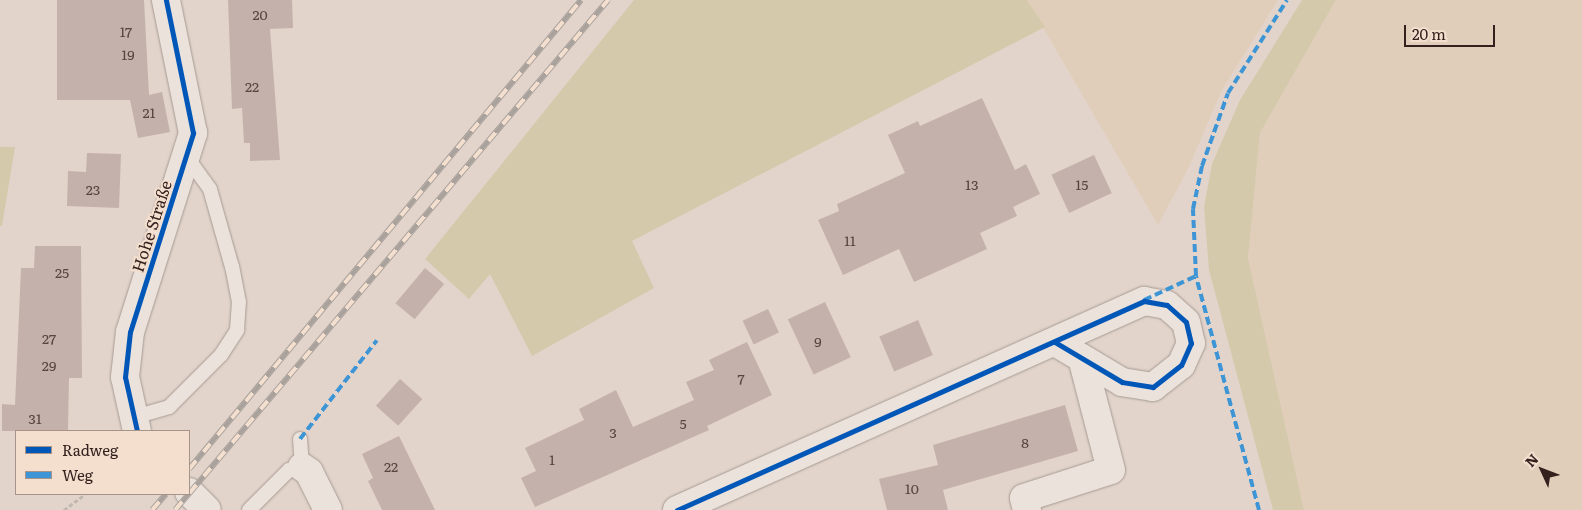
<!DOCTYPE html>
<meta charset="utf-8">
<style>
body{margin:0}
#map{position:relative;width:1582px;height:510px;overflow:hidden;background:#e2d4ca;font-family:Literata,serif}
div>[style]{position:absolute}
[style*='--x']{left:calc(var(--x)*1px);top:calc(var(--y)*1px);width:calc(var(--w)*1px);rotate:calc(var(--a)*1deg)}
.farmland>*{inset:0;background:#e1ceba}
.green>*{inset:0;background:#d5c9ac}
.building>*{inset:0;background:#c5b1ab;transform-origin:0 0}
.path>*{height:3px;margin-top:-1.5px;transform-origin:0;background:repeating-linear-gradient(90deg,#c2b8b2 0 4px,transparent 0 6.5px)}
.roads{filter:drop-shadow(0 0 1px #a79a93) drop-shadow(0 0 1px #a79a93)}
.lane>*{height:14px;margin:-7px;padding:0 7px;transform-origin:7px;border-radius:7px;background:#eae2db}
.street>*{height:28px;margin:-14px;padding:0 14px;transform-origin:14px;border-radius:14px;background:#eae2db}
.rail>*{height:5.5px;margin-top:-2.75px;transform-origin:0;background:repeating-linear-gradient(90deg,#f4dfcf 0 11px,#a9a19c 0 22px);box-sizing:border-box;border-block:1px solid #a9a19c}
.quiet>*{height:4px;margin-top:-2px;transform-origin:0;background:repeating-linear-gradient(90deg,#3d95d5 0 8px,transparent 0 12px)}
.cycleway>*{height:5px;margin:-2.5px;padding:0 2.5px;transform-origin:2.5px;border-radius:2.5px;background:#0057b8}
span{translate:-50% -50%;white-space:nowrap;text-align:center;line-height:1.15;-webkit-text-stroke:4px #f4dfcf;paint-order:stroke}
.number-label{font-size:14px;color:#584540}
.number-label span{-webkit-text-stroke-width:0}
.street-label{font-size:16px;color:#34211d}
.legend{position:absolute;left:15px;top:430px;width:175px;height:65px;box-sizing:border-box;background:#f4dfcf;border:1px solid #a79388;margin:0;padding:6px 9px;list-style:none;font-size:15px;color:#34211d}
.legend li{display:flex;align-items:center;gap:10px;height:25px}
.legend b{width:25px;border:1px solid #a79388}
.north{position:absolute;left:1517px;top:445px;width:50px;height:50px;-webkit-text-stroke:4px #f4dfcf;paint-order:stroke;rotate:313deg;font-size:14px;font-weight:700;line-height:20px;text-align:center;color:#34211d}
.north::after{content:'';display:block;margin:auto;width:18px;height:22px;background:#34211d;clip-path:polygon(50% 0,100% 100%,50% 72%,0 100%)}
.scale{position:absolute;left:1404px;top:25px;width:91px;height:22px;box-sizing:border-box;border:2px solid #34211d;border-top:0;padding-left:6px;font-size:15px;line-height:18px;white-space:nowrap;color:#34211d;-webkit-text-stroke:4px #f4dfcf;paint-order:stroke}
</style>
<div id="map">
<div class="farmland">
<div style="clip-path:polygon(1027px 0,1278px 0,1222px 90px,1188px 169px,1158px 225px)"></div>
<div style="clip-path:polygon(1336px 0,1582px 0,1582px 510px,1304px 510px,1248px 258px,1260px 133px)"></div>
</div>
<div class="green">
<div style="clip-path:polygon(634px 0,1027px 0,1045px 27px,632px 241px,654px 288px,532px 356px,490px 274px,469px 299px,425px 259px)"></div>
<div style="clip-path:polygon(1302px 0,1336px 0,1260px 133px,1248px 258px,1304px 510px,1273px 510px,1209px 270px,1204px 207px,1212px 164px,1240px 100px)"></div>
<div style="clip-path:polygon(0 147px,15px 147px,2px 226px,0 226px)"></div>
</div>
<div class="building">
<div style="clip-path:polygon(57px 0,144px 0,149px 95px,162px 92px,170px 132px,138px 138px,130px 100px,57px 100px)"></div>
<div style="clip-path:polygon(228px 0,292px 0,293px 28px,270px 29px,280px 160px,250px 161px,250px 143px,244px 143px,242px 108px,232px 109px)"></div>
<div style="clip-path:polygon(982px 98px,1015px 170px,1026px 164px,1040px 194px,1013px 207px,1017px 216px,980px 233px,987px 249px,914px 282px,899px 249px,843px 275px,818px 220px,839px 211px,837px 204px,905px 173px,888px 135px,918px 121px,920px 126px)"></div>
<div style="clip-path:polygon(87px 153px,121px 154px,119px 208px,67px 206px,68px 171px,86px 172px)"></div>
<div style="left:1094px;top:155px;width:42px;height:47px;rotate:65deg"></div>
<div style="clip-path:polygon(35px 246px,81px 246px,82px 378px,69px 378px,68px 431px,2px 431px,2px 404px,15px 405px,21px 268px,34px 268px)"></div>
<div style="left:425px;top:268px;width:25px;height:46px;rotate:40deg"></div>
<div style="left:825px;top:302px;width:61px;height:41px;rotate:65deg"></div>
<div style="left:768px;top:309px;width:26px;height:28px;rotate:65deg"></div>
<div style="left:918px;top:320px;width:38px;height:42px;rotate:67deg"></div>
<div style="clip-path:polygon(747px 342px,772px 395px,707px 426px,709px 430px,535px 507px,521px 478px,536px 471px,525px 448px,584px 420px,579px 409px,616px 390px,633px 427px,694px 400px,686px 382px,714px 370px,709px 360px)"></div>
<div style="left:400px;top:379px;width:30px;height:36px;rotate:42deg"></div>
<div style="clip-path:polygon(1065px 405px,1078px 451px,943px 490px,948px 510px,887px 510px,879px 479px,938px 465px,933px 445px)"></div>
<div style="clip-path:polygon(399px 436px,435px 510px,382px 510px,368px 481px,373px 478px,362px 454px)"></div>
</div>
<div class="path">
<div style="--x:64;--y:510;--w:26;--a:-37"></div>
</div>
<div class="roads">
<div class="lane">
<div style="--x:131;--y:418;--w:40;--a:-16"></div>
<div style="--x:169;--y:407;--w:74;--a:-45"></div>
<div style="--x:221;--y:355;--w:30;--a:-57"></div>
<div style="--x:237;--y:330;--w:28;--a:-86"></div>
<div style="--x:239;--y:302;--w:36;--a:-101"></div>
<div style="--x:232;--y:267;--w:81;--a:-105.8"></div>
<div style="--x:210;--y:189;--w:37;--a:-126"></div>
<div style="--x:249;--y:510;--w:57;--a:-45"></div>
<div style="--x:289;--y:470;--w:13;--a:-13"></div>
<div style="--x:302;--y:467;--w:28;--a:-94"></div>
</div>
<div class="street">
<div style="--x:137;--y:431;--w:55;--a:-102.5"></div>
<div style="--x:125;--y:377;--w:45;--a:-83.7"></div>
<div style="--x:130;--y:332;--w:209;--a:-72.4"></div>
<div style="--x:193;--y:133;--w:136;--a:-101.5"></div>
<div style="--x:302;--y:467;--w:9;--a:36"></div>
<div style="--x:309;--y:472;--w:42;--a:63.4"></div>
<div style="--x:189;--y:492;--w:25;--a:45"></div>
<div style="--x:677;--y:510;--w:512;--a:-24.11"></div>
<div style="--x:1144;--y:301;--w:23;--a:10"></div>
<div style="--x:1167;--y:305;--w:25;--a:42"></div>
<div style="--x:1186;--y:322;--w:22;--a:77"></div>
<div style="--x:1191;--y:343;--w:24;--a:114"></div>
<div style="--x:1181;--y:365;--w:36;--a:142"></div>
<div style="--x:1153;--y:387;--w:31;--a:-171"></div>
<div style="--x:1122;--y:382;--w:78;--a:-149.2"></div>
<div style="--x:1027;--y:510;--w:12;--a:-104"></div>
<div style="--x:1024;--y:498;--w:91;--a:-17.8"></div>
<div style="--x:1111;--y:470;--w:112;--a:-104.5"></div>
</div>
</div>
<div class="rail">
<div style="--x:189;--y:469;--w:611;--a:-50.11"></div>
<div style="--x:152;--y:510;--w:21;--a:-49"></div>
<div style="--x:175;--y:510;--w:669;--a:-49.67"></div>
</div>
<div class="quiet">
<div style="--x:1144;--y:300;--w:57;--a:-24.8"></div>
<div style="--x:300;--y:439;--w:125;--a:-52.1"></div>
<div style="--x:1259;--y:510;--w:242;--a:-105.1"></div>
<div style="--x:1196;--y:276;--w:67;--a:-92.6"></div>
<div style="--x:1193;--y:209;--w:44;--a:-78.2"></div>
<div style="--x:1202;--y:166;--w:77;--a:-70.4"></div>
<div style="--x:1228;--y:93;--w:110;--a:-57.6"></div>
</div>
<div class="cycleway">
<div style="--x:137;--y:431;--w:55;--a:-102.5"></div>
<div style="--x:125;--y:377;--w:45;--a:-83.7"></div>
<div style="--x:130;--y:332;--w:209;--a:-72.4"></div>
<div style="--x:193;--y:133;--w:136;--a:-101.5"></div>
<div style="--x:677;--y:510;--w:512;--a:-24.11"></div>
<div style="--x:1144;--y:301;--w:23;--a:10"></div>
<div style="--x:1167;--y:305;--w:25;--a:42"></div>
<div style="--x:1186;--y:322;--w:22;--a:77"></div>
<div style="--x:1191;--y:343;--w:24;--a:114"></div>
<div style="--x:1181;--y:365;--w:36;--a:142"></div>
<div style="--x:1153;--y:387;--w:31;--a:-171"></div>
<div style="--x:1122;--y:382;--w:78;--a:-149.2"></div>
</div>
<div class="number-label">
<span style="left:260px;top:14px">20</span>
<span style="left:126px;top:31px">17</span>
<span style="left:128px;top:54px">19</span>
<span style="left:252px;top:86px">22</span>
<span style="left:149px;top:112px">21</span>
<span style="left:972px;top:184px">13</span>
<span style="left:1082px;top:184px">15</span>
<span style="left:93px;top:189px">23</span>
<span style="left:850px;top:240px">11</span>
<span style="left:62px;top:272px">25</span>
<span style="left:49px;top:338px">27</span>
<span style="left:818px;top:341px">9</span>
<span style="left:49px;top:365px">29</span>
<span style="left:741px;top:378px">7</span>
<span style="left:35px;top:418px">31</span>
<span style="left:683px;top:423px">5</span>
<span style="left:613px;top:432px">3</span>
<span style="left:1025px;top:442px">8</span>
<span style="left:552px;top:459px">1</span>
<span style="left:391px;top:466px">22</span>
<span style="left:912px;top:488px">10</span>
</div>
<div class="street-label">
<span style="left:151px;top:226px;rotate:-72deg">Hohe Straße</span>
</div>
<ul class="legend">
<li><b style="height:6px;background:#0057b8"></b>Radweg</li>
<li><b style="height:6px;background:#3d95d5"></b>Weg</li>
</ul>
<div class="north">N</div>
<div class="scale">20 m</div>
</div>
